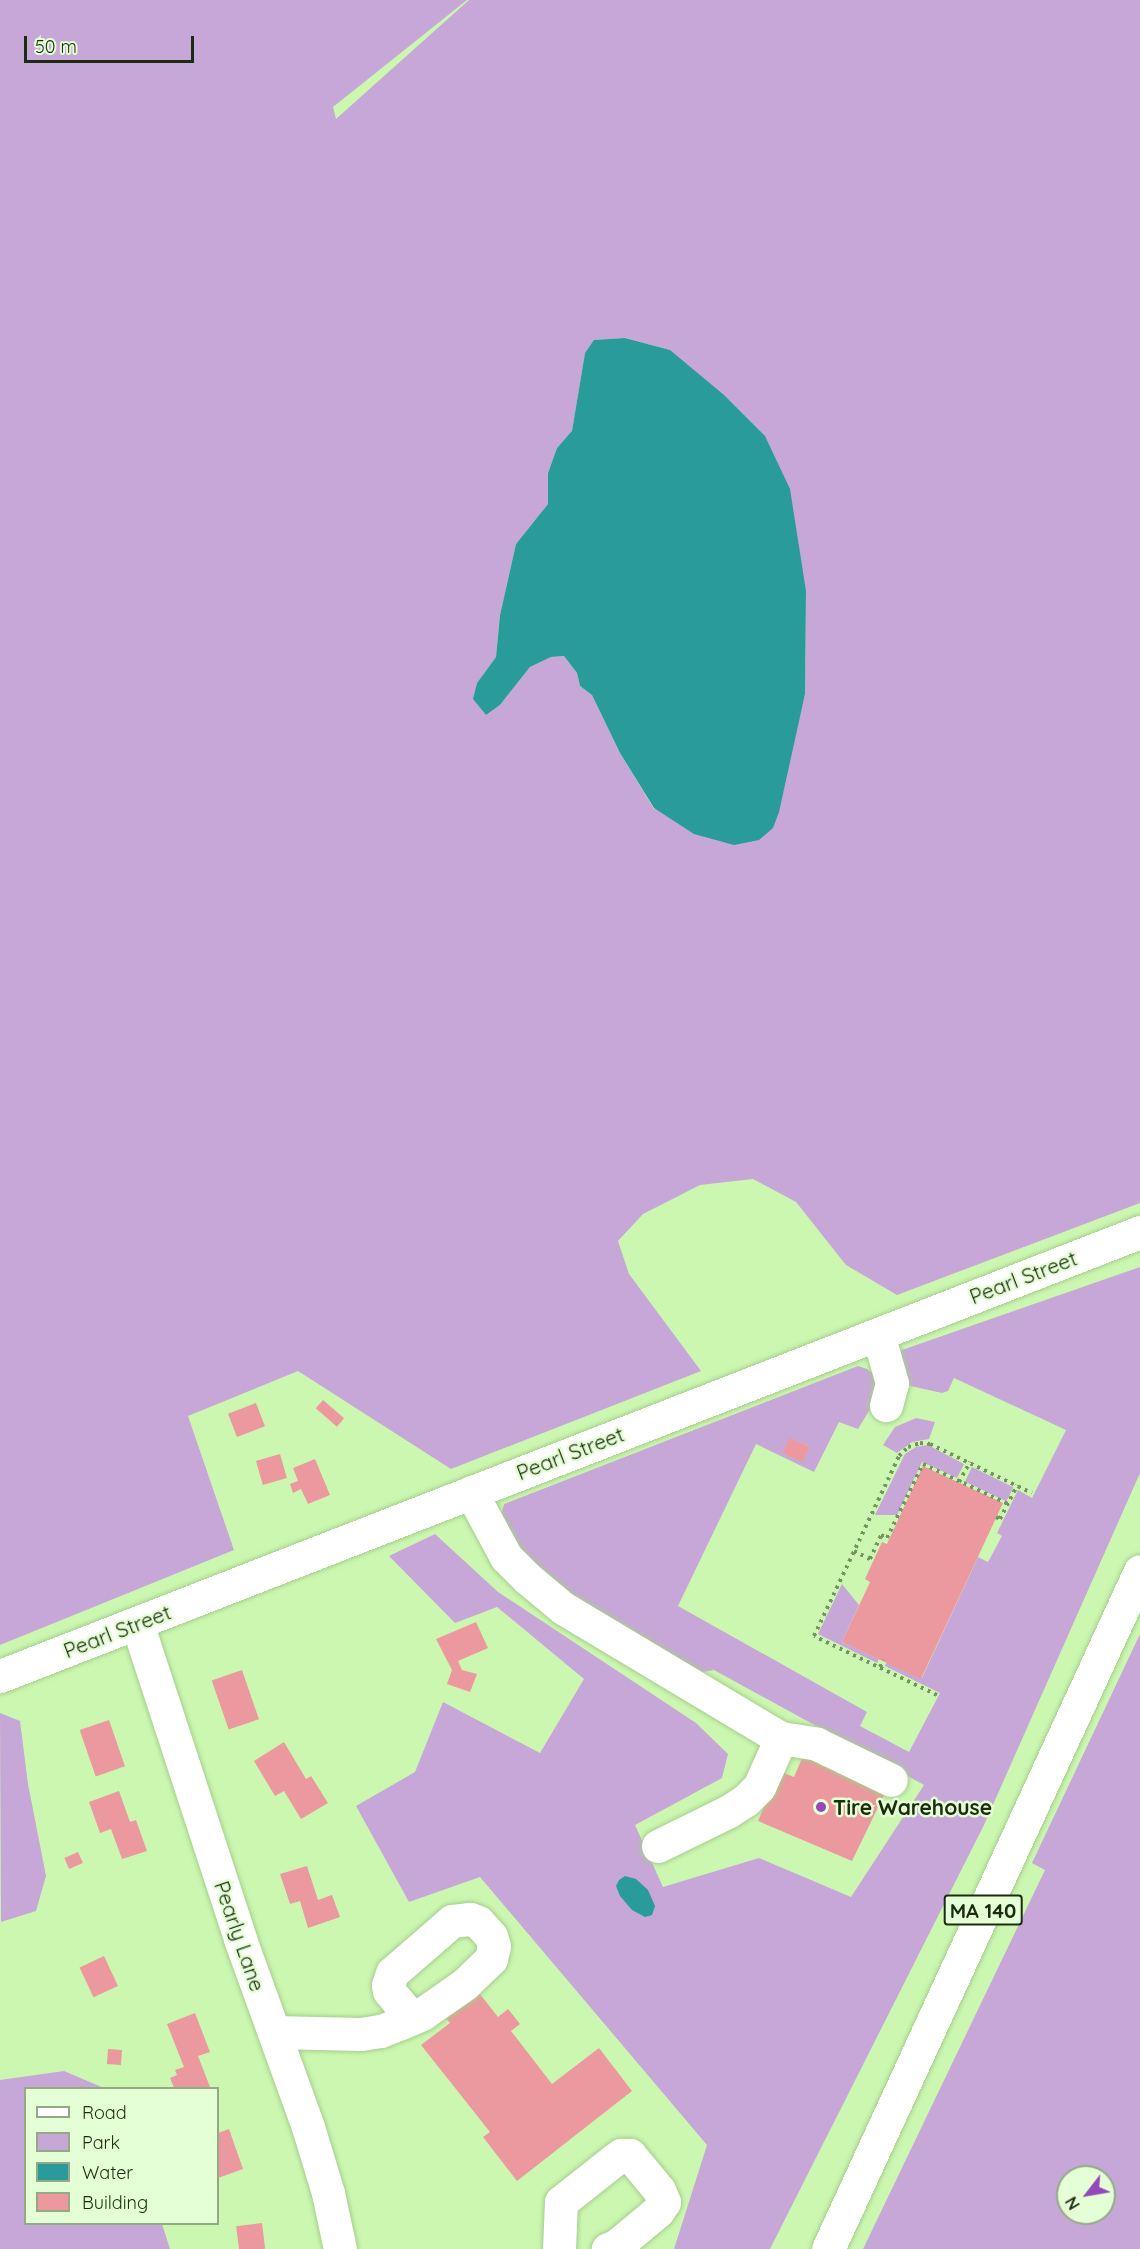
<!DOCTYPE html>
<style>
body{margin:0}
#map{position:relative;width:1140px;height:2249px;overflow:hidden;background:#ccf7b1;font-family:Quicksand,sans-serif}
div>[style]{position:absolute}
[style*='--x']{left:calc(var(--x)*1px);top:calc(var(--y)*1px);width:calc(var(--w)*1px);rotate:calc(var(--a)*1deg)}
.green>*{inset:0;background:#c7a7d8;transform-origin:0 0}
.water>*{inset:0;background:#289b9a}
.building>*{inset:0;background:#ec989f;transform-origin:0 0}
.path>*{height:4px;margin-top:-2px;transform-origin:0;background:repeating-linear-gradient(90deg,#769362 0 3px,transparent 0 7.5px)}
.roads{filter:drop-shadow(0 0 2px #a5ce8b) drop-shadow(0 0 2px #a5ce8b)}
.minor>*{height:33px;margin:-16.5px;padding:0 16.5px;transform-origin:16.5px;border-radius:16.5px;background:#fff}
.major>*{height:33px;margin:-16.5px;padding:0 16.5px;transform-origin:16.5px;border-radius:16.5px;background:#fff}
.highway>*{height:33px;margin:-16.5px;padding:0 16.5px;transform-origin:16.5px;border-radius:16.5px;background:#fff}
.dots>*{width:16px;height:16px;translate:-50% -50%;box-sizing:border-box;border:3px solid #e4fed5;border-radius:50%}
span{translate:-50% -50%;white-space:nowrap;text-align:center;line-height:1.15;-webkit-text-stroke:5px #e4fed5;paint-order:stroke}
.shield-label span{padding:2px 4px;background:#e4fed5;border:2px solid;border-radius:4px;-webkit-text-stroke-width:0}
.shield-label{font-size:20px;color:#1d2c11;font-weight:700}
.street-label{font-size:21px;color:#1d2c11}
.poi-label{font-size:21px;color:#1d2c11;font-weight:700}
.left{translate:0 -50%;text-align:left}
.legend{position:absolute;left:24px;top:2087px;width:195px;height:138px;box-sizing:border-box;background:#e4fed5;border:2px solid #94aa87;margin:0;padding:8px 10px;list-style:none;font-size:18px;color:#1d2c11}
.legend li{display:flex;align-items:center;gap:12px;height:30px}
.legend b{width:30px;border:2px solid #94aa87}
.north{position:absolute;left:1056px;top:2165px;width:60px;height:60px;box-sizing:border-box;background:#e4fed5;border:2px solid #94aa87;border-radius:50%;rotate:239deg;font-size:16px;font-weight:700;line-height:24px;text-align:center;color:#1d2c11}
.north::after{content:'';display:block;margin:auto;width:21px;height:27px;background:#9548b9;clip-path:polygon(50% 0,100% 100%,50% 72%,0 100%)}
.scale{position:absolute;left:24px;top:36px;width:170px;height:27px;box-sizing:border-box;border:3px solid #1d2c11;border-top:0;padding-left:8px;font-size:18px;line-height:21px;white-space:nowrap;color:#1d2c11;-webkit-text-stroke:4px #e4fed5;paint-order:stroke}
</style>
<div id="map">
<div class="green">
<div style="clip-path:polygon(evenodd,0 0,467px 0,333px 107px,336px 119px,469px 0,1140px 0,1140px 1203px,897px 1295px,846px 1265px,796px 1202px,753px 1179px,700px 1185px,643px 1214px,618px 1241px,629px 1274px,701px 1371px,451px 1469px,298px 1371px,188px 1416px,234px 1550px,0 1645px,0 0,625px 338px,670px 350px,806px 591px,805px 694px,773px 828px,654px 809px,620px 753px,592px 695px,580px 686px,577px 673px,564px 656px,551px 657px,530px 667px,500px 705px,486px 715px,474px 699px,477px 683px,496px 657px,500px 615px,516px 544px,548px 504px,548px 473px,557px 448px,572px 432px,585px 353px,595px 340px,625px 338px)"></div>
<div style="clip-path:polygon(evenodd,1140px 1267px,1140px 1473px,984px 1825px,770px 2249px,674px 2249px,707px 2145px,480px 1877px,409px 1902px,356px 1806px,415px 1772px,443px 1702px,540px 1753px,584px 1679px,497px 1607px,455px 1623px,389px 1556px,435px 1534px,498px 1592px,696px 1723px,728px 1754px,722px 1778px,635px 1825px,663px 1887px,759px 1858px,851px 1897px,924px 1785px,714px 1670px,692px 1674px,570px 1594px,522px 1554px,501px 1515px,504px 1504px,858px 1366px,867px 1369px,876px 1376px,875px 1401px,858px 1429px,839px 1422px,814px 1472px,756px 1444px,678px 1606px,867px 1712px,860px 1726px,909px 1752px,940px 1693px,885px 1666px,887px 1662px,922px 1678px,978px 1557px,988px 1562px,1002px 1536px,997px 1533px,1018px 1490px,1032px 1498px,1066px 1430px,954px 1378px,948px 1391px,942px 1393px,906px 1385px,897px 1357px,902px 1350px,1140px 1267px,789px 1439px,809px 1446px,803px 1461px,783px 1454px,789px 1439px)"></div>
<div style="clip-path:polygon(916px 1418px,935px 1422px,929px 1439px,912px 1442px,897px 1453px,883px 1445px,895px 1427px)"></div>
<div style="clip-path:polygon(928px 1445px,964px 1464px,957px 1478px,922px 1462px,897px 1515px,875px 1515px,905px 1454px,916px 1447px)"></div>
<div style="left:972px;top:1467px;width:46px;height:16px;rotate:26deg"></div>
<div style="clip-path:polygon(842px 1584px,859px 1605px,842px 1642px,879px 1659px,877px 1663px,818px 1634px)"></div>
<div style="clip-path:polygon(evenodd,1140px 1634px,1140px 2249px,863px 2249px,1045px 1870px,1032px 1863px,1140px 1634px,1068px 2177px,1104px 2177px,1104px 2213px,1068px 2213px,1068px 2177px)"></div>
<div style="clip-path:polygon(0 1713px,20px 1721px,28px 1784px,46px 1876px,36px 1911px,1px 1922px)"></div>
<div style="clip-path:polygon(64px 2071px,104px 2088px,26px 2088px,26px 2224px,162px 2224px,170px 2249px,0 2249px,0 2080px)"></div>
</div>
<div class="water">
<div style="clip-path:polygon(625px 338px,670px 350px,724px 395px,765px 436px,790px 489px,806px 591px,805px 694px,779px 812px,773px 828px,759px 840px,734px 845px,694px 834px,654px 808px,620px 753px,592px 695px,580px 686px,577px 673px,564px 656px,551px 657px,530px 667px,500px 705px,486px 715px,473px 699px,477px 683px,496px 657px,500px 615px,516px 544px,548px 504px,548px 473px,557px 448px,572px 431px,585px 353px,594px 340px)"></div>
<div style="clip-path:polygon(625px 1876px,636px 1879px,648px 1890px,655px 1906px,652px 1915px,645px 1917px,632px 1910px,620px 1896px,616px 1886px,619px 1880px)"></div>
</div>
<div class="building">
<div style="left:323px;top:1400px;width:28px;height:11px;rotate:41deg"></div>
<div style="left:256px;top:1403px;width:25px;height:30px;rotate:69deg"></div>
<div style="left:789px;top:1438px;width:22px;height:17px;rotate:22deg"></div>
<div style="left:280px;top:1454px;width:25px;height:25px;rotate:74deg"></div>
<div style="clip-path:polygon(315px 1459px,330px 1495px,308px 1504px,301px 1489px,293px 1493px,290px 1484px,298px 1481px,293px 1468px)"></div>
<div style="clip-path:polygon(923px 1466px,1003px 1503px,921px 1679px,842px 1642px,870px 1582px,865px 1579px,882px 1542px,887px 1544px)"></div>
<div style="clip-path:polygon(476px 1622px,488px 1648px,458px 1661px,462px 1670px,477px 1674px,470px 1692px,447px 1684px,452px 1670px,436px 1639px)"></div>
<div style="left:242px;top:1670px;width:52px;height:32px;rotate:71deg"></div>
<div style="left:109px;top:1720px;width:49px;height:31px;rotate:71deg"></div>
<div style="clip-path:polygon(284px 1742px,306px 1779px,311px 1776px,328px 1803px,301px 1819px,284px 1791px,275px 1796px,254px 1761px)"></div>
<div style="clip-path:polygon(803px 1756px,885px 1793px,852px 1861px,758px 1821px,779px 1771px,794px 1777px)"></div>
<div style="clip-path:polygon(119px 1791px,130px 1822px,136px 1820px,147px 1851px,122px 1859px,111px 1829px,100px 1833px,89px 1802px)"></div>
<div style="left:78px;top:1852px;width:12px;height:15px;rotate:66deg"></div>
<div style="clip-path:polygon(307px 1866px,318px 1900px,332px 1895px,340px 1917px,308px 1928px,300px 1901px,290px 1904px,280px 1874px)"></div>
<div style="left:104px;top:1956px;width:33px;height:27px;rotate:65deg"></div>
<div style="clip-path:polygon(476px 1989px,498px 2017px,508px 2009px,520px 2024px,511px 2031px,552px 2084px,599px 2048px,632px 2091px,517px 2181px,483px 2137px,490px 2132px,421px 2045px,450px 2023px,443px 2015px)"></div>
<div style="clip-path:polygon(195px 2013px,210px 2052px,198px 2056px,210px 2087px,174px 2088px,170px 2078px,177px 2075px,175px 2070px,184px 2067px,167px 2024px)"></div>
<div style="left:108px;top:2049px;width:14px;height:15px;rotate:4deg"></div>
<div style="clip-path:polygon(229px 2129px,243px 2169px,218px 2178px,218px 2133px)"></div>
<div style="left:262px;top:2223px;width:26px;height:26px;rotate:83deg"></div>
</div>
<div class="path">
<div style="--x:959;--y:1482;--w:23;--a:-61"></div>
<div style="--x:996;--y:1517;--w:4;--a:27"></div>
<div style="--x:1000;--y:1519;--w:38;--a:-63"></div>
<div style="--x:854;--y:1551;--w:22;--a:27"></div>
<div style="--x:870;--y:1559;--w:26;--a:-65"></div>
<div style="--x:881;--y:1535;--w:7;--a:27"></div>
<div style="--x:887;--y:1538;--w:82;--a:-64.1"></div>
<div style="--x:923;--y:1464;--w:94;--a:25.2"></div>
<div style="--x:880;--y:1667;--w:8;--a:-67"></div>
<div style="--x:937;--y:1695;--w:136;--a:-154.4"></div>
<div style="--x:814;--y:1636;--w:199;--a:-64.7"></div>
<div style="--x:899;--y:1456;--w:13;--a:-45"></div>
<div style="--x:908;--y:1447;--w:13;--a:-18"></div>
<div style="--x:920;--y:1443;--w:10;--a:6"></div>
<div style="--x:930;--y:1444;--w:113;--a:25.7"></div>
</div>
<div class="roads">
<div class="minor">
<div style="--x:878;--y:1334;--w:51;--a:74.1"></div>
<div style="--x:892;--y:1383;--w:23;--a:105"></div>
<div style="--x:471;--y:1492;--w:74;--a:61.7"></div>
<div style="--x:506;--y:1557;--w:30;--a:45"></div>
<div style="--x:527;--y:1578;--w:47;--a:39.8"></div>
<div style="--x:563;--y:1608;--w:241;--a:30.9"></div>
<div style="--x:770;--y:1732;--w:13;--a:29"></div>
<div style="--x:781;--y:1738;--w:36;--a:9"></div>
<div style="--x:817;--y:1744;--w:82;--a:25.9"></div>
<div style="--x:137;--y:1623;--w:332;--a:71.9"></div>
<div style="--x:240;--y:1939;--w:200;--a:70.1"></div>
<div style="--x:308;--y:2127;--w:69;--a:73.1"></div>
<div style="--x:328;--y:2193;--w:57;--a:77.9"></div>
<div style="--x:658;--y:1846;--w:79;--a:-26.2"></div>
<div style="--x:729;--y:1811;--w:20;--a:-33"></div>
<div style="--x:746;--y:1800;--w:18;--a:-45"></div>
<div style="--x:759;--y:1787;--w:54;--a:-65.8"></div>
<div style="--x:274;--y:2032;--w:87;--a:1.3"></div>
<div style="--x:361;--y:2034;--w:20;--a:-9"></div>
<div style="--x:381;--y:2031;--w:22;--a:-22"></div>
<div style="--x:401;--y:2023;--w:23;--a:-23"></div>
<div style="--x:422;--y:2014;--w:52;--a:-34.9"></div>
<div style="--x:465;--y:1984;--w:36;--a:-44"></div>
<div style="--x:491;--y:1959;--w:13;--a:-77"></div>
<div style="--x:494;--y:1946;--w:10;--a:-107"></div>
<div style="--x:491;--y:1936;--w:19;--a:-133"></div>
<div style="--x:478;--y:1922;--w:9;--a:-159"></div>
<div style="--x:470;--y:1919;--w:18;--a:174"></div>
<div style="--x:452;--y:1921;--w:79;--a:139.1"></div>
<div style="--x:392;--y:1973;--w:13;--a:108"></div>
<div style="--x:388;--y:1985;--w:6;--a:81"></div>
<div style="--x:389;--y:1991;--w:35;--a:50"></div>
<div style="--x:559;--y:2249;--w:47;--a:-87.6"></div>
<div style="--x:561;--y:2202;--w:68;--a:-38.4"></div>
<div style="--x:614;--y:2160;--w:9;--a:-36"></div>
<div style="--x:621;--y:2155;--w:9;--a:0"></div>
<div style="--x:630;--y:2155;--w:45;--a:50.4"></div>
<div style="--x:659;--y:2190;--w:13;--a:67"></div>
<div style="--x:664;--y:2202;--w:11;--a:124"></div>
<div style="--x:658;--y:2211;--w:55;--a:140.2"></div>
<div style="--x:616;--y:2246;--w:9;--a:159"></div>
</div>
<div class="major">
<div style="--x:0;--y:1676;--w:1223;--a:-21.28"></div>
</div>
<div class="highway">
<div style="--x:828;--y:2249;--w:746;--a:-65.29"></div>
</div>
</div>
<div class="dots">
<div style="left:821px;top:1807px;background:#9548b9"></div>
</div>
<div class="shield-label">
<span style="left:983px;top:1910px">MA 140</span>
</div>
<div class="street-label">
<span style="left:1023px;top:1277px;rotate:-21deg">Pearl Street</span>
<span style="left:570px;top:1453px;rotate:-21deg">Pearl Street</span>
<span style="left:117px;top:1631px;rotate:-21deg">Pearl Street</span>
<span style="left:240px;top:1936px;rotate:71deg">Pearly Lane</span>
</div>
<div class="poi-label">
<span class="left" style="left:833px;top:1807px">Tire Warehouse</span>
</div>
<ul class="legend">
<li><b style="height:8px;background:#fff"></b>Road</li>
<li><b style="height:16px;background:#c7a7d8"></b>Park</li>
<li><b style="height:16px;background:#289b9a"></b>Water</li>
<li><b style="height:16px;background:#ec989f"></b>Building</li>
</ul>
<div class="north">N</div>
<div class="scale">50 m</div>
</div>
